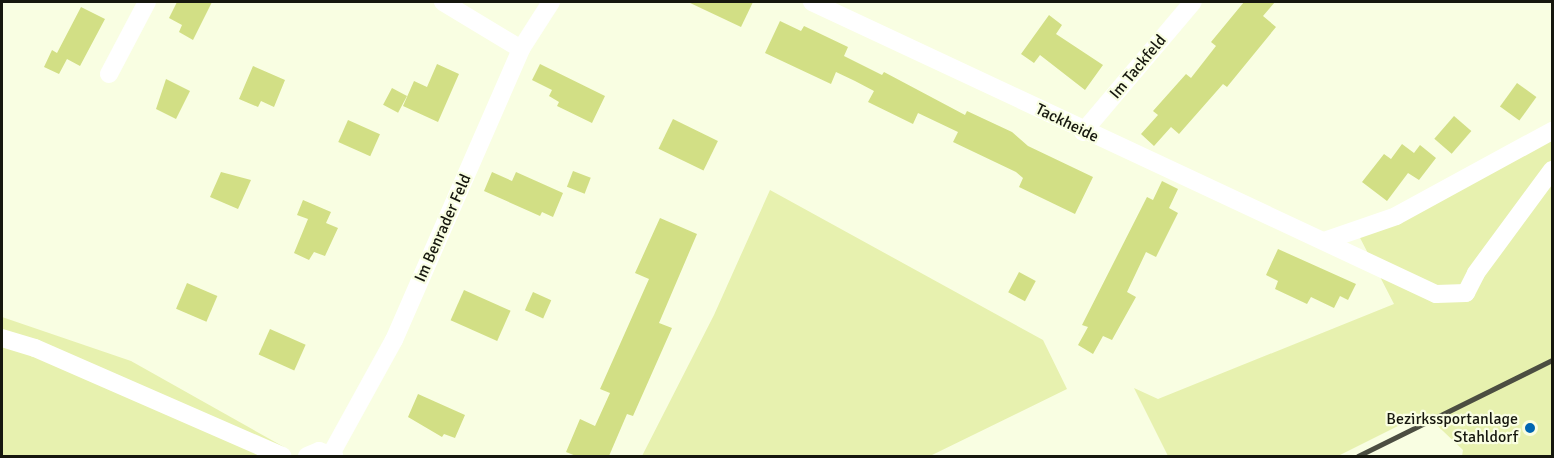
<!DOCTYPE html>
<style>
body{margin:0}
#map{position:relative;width:1554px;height:458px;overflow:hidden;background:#f9fee2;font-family:Signika,sans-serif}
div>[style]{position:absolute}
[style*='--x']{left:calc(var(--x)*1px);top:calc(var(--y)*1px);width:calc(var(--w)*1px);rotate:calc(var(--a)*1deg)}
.green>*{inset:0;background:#e7f1af}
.building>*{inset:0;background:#d2df85;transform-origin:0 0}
.minor>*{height:18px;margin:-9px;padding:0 9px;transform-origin:9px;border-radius:9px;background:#fff}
.rail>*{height:4.5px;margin:-2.25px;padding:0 2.25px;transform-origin:2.25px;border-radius:2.25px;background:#4c4e41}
.dots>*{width:16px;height:16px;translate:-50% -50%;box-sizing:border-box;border:3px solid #f9fee2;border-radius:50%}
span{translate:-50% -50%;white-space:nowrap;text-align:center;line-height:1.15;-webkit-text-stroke:4.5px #f9fee2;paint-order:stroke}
.street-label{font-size:16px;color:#16170e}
.poi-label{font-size:16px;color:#16170e}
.right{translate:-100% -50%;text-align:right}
.frame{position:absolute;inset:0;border:3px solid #16170e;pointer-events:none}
</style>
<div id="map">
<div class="green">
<div style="clip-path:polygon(1552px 137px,1552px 456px,1462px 456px,1463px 450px,1424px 413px,1338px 456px,1168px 456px,1134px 388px,1158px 399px,1394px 304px,1356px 230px)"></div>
<div style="clip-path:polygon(770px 190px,1043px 340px,1067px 389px,930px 456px,642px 456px,714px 315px)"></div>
<div style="clip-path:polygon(2px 317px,131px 361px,284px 447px,288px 456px,2px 456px)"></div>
</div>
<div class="building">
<div style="clip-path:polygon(177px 2px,212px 2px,193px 40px,179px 32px,182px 25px,169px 18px)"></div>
<div style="clip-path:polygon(688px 2px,753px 2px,741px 27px)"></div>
<div style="clip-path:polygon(1244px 2px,1275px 2px,1263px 16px,1276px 27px,1227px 87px,1223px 84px,1179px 134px,1171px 127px,1154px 146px,1141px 134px,1158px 115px,1153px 111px,1186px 74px,1191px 78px,1216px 46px,1211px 42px)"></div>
<div style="clip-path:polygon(81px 7px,105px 19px,80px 66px,67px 59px,59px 74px,44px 67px,52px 50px,57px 53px)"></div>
<div style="clip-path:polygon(1049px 15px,1062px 25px,1056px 34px,1103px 65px,1085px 90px,1040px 55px,1034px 63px,1021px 54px)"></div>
<div style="clip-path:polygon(780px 21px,801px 31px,804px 26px,848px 47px,844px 56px,882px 75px,884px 72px,965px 115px,967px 111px,1012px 132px,1028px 146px,1093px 177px,1075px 214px,1019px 187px,1023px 178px,1016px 172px,953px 142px,958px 132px,918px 113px,913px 124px,868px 102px,874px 91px,855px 81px,836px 72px,831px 84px,765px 53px)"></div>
<div style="clip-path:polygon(437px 64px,459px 74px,438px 122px,403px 106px,414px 81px,427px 87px)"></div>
<div style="clip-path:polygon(540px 64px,605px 96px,592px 123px,557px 106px,559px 102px,549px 96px,552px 90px,532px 80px)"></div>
<div style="clip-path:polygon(253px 66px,285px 80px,274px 107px,261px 101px,258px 107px,239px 99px)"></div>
<div style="clip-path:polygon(166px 79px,190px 91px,176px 119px,156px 109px)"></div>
<div style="left:1517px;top:83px;width:24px;height:29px;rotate:36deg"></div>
<div style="left:392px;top:88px;width:17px;height:19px;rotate:28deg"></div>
<div style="left:1454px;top:116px;width:23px;height:30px;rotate:41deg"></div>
<div style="left:673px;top:119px;width:50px;height:33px;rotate:26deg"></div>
<div style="left:348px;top:120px;width:35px;height:24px;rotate:24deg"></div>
<div style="clip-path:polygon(1402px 144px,1414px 153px,1420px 145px,1436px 158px,1419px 180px,1408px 173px,1387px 201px,1362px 182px,1384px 154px,1391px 159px)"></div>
<div style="left:573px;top:171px;width:19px;height:17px;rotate:21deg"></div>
<div style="clip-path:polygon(221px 172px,251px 180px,238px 209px,210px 197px)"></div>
<div style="clip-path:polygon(492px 172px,512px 181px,516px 172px,563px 193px,553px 217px,542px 212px,540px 216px,484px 191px)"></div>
<div style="clip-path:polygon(1162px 181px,1178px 189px,1169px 208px,1178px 213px,1156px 257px,1146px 252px,1127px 292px,1136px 297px,1112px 340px,1103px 336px,1093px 354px,1078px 345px,1088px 327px,1082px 325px,1147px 197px,1153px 200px)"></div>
<div style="clip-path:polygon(303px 200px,331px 212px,326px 223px,338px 228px,325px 256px,314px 252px,309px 260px,294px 253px,308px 219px,297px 215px)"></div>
<div style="clip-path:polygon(660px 218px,697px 234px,659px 323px,672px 328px,633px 416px,627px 414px,609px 456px,576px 456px,566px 452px,580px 419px,595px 426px,610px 393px,600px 389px,649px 279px,635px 273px)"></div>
<div style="clip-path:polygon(1278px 249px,1356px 284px,1348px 300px,1340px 296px,1334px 308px,1311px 297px,1307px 304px,1275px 289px,1278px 281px,1266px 275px)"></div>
<div style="left:1019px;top:272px;width:19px;height:23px;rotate:28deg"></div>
<div style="left:187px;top:283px;width:33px;height:28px;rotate:23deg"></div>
<div style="left:464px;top:290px;width:51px;height:33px;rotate:24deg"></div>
<div style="left:533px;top:292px;width:20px;height:20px;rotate:24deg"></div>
<div style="left:270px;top:329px;width:39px;height:28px;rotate:24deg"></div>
<div style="clip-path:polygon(418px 394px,465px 415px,455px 438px,444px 434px,442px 437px,408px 417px)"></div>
</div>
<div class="minor">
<div style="--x:443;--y:2;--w:91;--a:31.1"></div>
<div style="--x:812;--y:2;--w:689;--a:25.08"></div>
<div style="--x:1436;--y:294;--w:30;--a:-2"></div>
<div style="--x:1466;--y:293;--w:22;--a:-63"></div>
<div style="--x:1476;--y:273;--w:128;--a:-53.6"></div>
<div style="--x:109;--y:74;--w:81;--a:-62.2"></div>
<div style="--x:1083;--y:132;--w:170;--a:-49.8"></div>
<div style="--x:1324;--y:241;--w:76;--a:-19.1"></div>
<div style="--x:1396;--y:216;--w:178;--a:-28.6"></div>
<div style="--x:2;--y:338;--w:34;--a:17"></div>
<div style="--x:35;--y:348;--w:270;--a:23.6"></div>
<div style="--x:331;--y:454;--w:130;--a:-61.1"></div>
<div style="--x:394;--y:340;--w:318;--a:-66.4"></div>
<div style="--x:521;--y:49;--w:56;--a:-57.4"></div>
<div style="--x:307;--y:456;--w:13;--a:-23"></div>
<div style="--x:319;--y:451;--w:16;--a:18"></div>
</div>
<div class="rail">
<div style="--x:1358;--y:456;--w:216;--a:-26.3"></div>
</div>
<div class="dots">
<div style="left:1530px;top:428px;background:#0066b2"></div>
</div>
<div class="street-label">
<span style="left:1138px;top:67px;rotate:-50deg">Im Tackfeld</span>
<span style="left:1067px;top:123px;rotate:26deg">Tackheide</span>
<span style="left:443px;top:228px;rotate:-66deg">Im Benrader Feld</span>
</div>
<div class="poi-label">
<span class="right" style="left:1518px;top:428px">Bezirkssportanlage<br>Stahldorf</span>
</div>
<div class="frame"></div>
</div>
